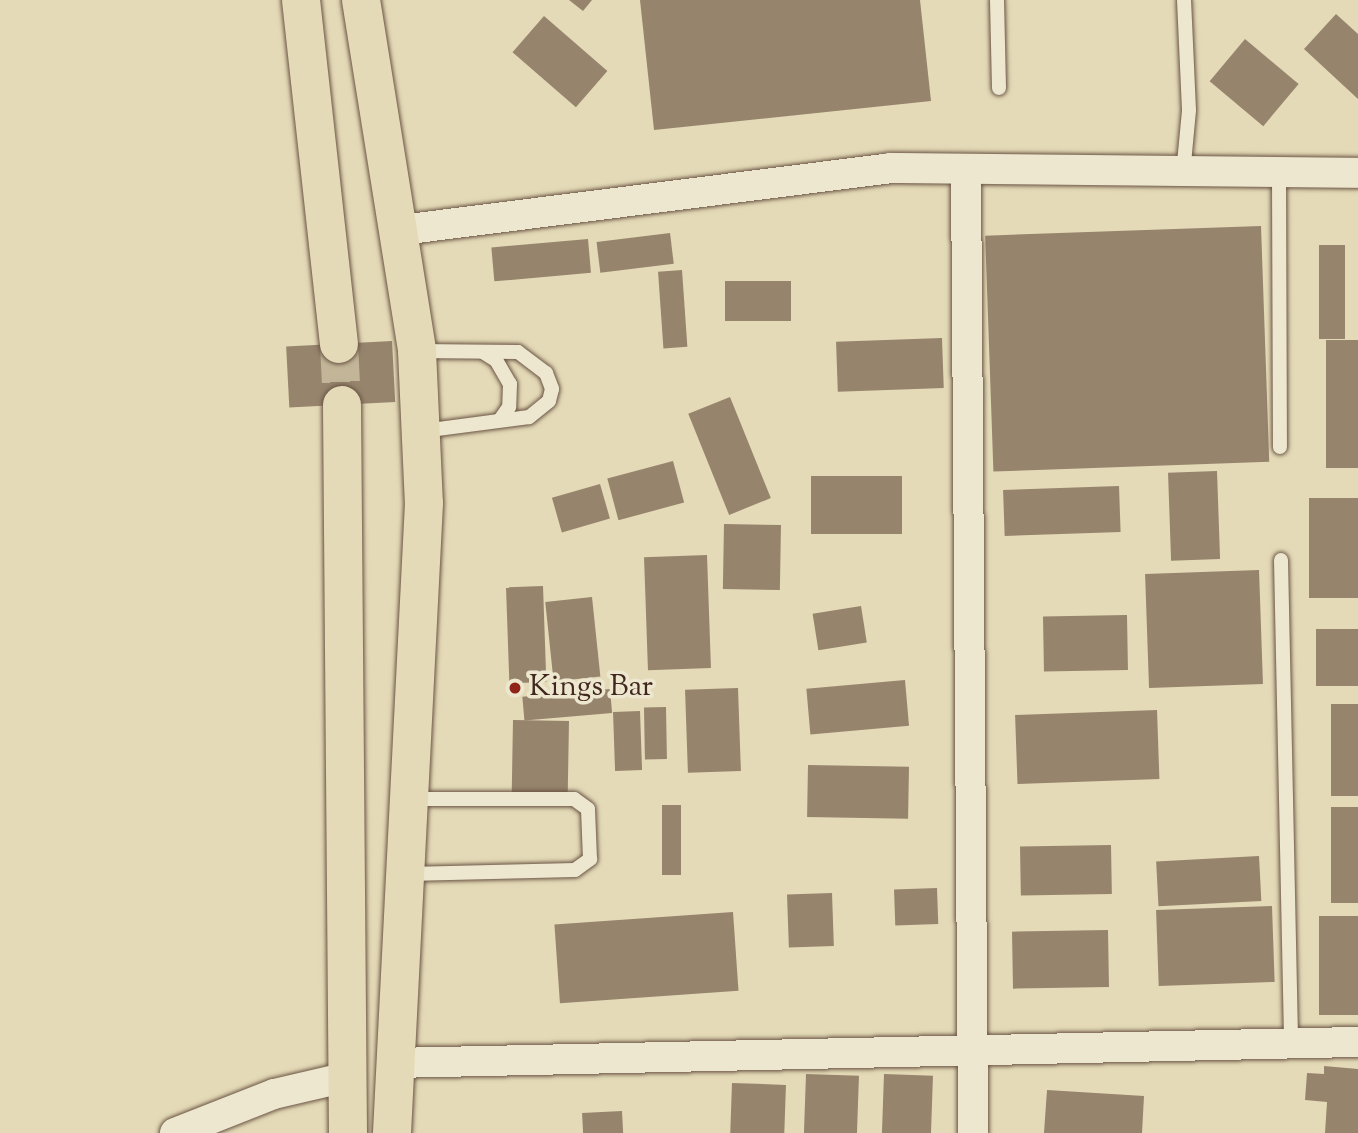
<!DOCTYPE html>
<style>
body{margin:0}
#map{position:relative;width:1358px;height:1133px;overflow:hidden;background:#e4dab7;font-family:"Sorts Mill Goudy",serif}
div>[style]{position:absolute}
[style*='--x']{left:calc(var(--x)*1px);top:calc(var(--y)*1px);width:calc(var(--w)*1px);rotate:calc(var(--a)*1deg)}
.building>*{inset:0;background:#96846d;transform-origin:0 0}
.highway-tunnel>*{height:38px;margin-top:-19px;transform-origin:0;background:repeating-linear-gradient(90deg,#c3b698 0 38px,transparent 0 57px)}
.roads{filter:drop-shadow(0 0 2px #6a5444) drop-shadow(0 0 2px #6a5444)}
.lane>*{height:14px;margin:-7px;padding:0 7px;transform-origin:7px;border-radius:7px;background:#ede7d0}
.street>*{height:30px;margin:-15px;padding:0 15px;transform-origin:15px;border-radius:15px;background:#ede7d0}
.highway>*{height:38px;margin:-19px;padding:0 19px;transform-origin:19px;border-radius:19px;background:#e4dab7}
.dots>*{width:19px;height:19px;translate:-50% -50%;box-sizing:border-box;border:4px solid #ede7d0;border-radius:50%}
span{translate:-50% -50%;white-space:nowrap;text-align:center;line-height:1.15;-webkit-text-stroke:7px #ede7d0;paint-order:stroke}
.poi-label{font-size:30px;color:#41271d}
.left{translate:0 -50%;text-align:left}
</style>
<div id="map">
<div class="building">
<div style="clip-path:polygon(569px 0,592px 0,583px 11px)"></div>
<div style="clip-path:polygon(640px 0,920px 0,931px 101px,654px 130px)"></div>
<div style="clip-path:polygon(1336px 14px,1358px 34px,1358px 99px,1304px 49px)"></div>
<div style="left:544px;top:16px;width:84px;height:48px;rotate:41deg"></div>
<div style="left:1245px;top:39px;width:70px;height:55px;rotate:40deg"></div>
<div style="left:1261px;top:226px;width:236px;height:276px;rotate:88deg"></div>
<div style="left:670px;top:233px;width:31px;height:74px;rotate:83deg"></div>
<div style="left:588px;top:239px;width:34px;height:97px;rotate:85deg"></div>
<div style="left:1319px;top:245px;width:26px;height:94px"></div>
<div style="left:682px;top:270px;width:77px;height:24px;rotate:86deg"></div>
<div style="left:791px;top:281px;width:40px;height:66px;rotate:90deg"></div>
<div style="left:942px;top:338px;width:50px;height:106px;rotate:88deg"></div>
<div style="left:1358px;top:340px;width:128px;height:32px;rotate:90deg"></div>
<div style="left:392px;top:341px;width:61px;height:106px;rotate:87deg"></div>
<div style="left:730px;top:397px;width:109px;height:45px;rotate:68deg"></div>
<div style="left:673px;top:461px;width:43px;height:68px;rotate:75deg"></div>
<div style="left:1217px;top:471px;width:88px;height:49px;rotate:88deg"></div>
<div style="left:811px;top:476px;width:91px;height:58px"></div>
<div style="left:600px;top:484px;width:36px;height:50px;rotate:74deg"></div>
<div style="left:1119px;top:486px;width:46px;height:116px;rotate:88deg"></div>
<div style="left:1358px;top:498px;width:100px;height:49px;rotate:90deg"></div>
<div style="left:724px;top:524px;width:57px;height:65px;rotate:1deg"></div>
<div style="left:707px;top:555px;width:113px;height:63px;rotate:88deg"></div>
<div style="left:1259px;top:570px;width:114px;height:114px;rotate:88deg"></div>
<div style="left:543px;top:586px;width:96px;height:37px;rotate:88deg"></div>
<div style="left:592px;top:597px;width:80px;height:47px;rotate:84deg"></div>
<div style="left:861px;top:606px;width:37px;height:49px;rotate:81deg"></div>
<div style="left:1127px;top:615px;width:55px;height:84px;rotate:89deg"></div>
<div style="left:1358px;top:629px;width:57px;height:42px;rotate:90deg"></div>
<div style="left:905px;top:680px;width:46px;height:99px;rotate:85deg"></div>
<div style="left:738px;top:688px;width:83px;height:53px;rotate:88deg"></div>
<div style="left:610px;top:689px;width:24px;height:88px;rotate:85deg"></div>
<div style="left:1358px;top:704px;width:92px;height:27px;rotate:90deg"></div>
<div style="left:666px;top:707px;width:52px;height:22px;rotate:89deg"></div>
<div style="left:1157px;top:710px;width:69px;height:142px;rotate:88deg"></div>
<div style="left:640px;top:711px;width:59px;height:27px;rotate:88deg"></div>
<div style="left:513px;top:720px;width:56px;height:72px;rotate:1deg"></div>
<div style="left:808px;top:765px;width:101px;height:52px;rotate:1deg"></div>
<div style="left:662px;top:805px;width:19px;height:70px"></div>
<div style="left:1358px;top:807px;width:96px;height:27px;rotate:90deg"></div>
<div style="left:1111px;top:845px;width:49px;height:91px;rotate:89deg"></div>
<div style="left:1259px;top:856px;width:45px;height:103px;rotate:87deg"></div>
<div style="left:937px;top:888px;width:36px;height:43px;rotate:88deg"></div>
<div style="left:832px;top:893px;width:53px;height:45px;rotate:88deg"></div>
<div style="left:1272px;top:906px;width:76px;height:116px;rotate:88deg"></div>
<div style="left:733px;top:912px;width:79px;height:179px;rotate:86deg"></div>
<div style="left:1358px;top:916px;width:99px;height:39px;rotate:90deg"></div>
<div style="left:1108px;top:930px;width:57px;height:96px;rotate:89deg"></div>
<div style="clip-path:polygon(1324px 1066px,1358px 1069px,1358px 1133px,1325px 1133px,1327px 1102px,1305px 1100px,1307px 1073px,1324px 1074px)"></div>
<div style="left:806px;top:1074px;width:53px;height:59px;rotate:2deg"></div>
<div style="left:884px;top:1074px;width:49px;height:59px;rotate:2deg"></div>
<div style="left:732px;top:1083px;width:54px;height:50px;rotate:2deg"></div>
<div style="clip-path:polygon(1047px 1090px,1144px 1096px,1142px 1133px,1044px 1133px)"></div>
<div style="left:622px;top:1111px;width:22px;height:40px;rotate:87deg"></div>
</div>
<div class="highway-tunnel">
<div style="--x:339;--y:344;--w:61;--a:87.2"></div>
</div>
<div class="roads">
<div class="lane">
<div style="--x:997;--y:0;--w:88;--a:88.7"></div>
<div style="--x:1183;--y:174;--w:64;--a:-84.6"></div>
<div style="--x:1189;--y:110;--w:110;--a:-92.6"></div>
<div style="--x:1279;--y:175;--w:272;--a:89.8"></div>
<div style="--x:418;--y:351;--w:100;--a:0.6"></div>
<div style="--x:518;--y:352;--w:35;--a:37"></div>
<div style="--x:546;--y:373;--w:17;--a:69"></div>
<div style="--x:552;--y:389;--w:12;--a:104"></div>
<div style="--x:549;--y:401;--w:26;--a:141"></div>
<div style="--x:529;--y:417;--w:108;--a:172.5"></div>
<div style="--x:483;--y:352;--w:15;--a:32"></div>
<div style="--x:496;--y:360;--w:28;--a:60"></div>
<div style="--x:510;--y:384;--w:23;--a:92"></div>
<div style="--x:509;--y:407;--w:16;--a:125"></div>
<div style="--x:1281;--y:560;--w:483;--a:88.8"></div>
<div style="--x:408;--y:874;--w:167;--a:-1.4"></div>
<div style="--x:575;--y:870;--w:19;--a:-36"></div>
<div style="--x:590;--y:859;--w:50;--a:-92.3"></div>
<div style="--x:588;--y:809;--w:17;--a:-144"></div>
<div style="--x:574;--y:799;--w:163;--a:180"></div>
</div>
<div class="street">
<div style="--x:966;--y:170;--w:963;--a:89.58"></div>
<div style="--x:401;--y:230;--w:493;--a:-7.2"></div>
<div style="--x:890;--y:168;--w:468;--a:0.6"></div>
<div style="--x:393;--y:1063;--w:965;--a:-1.25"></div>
<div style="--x:175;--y:1133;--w:106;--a:-21.5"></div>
<div style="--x:274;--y:1094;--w:75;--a:-13.1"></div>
</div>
<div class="highway">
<div style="--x:301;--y:0;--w:346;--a:83.7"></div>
<div style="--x:361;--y:0;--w:355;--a:80.9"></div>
<div style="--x:417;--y:351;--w:152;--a:87.4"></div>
<div style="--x:424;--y:503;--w:631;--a:92.91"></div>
<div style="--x:342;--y:405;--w:728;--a:89.53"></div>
</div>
</div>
<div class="dots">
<div style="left:515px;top:688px;background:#8f2418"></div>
</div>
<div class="poi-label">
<span class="left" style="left:529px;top:688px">Kings Bar</span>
</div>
</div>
